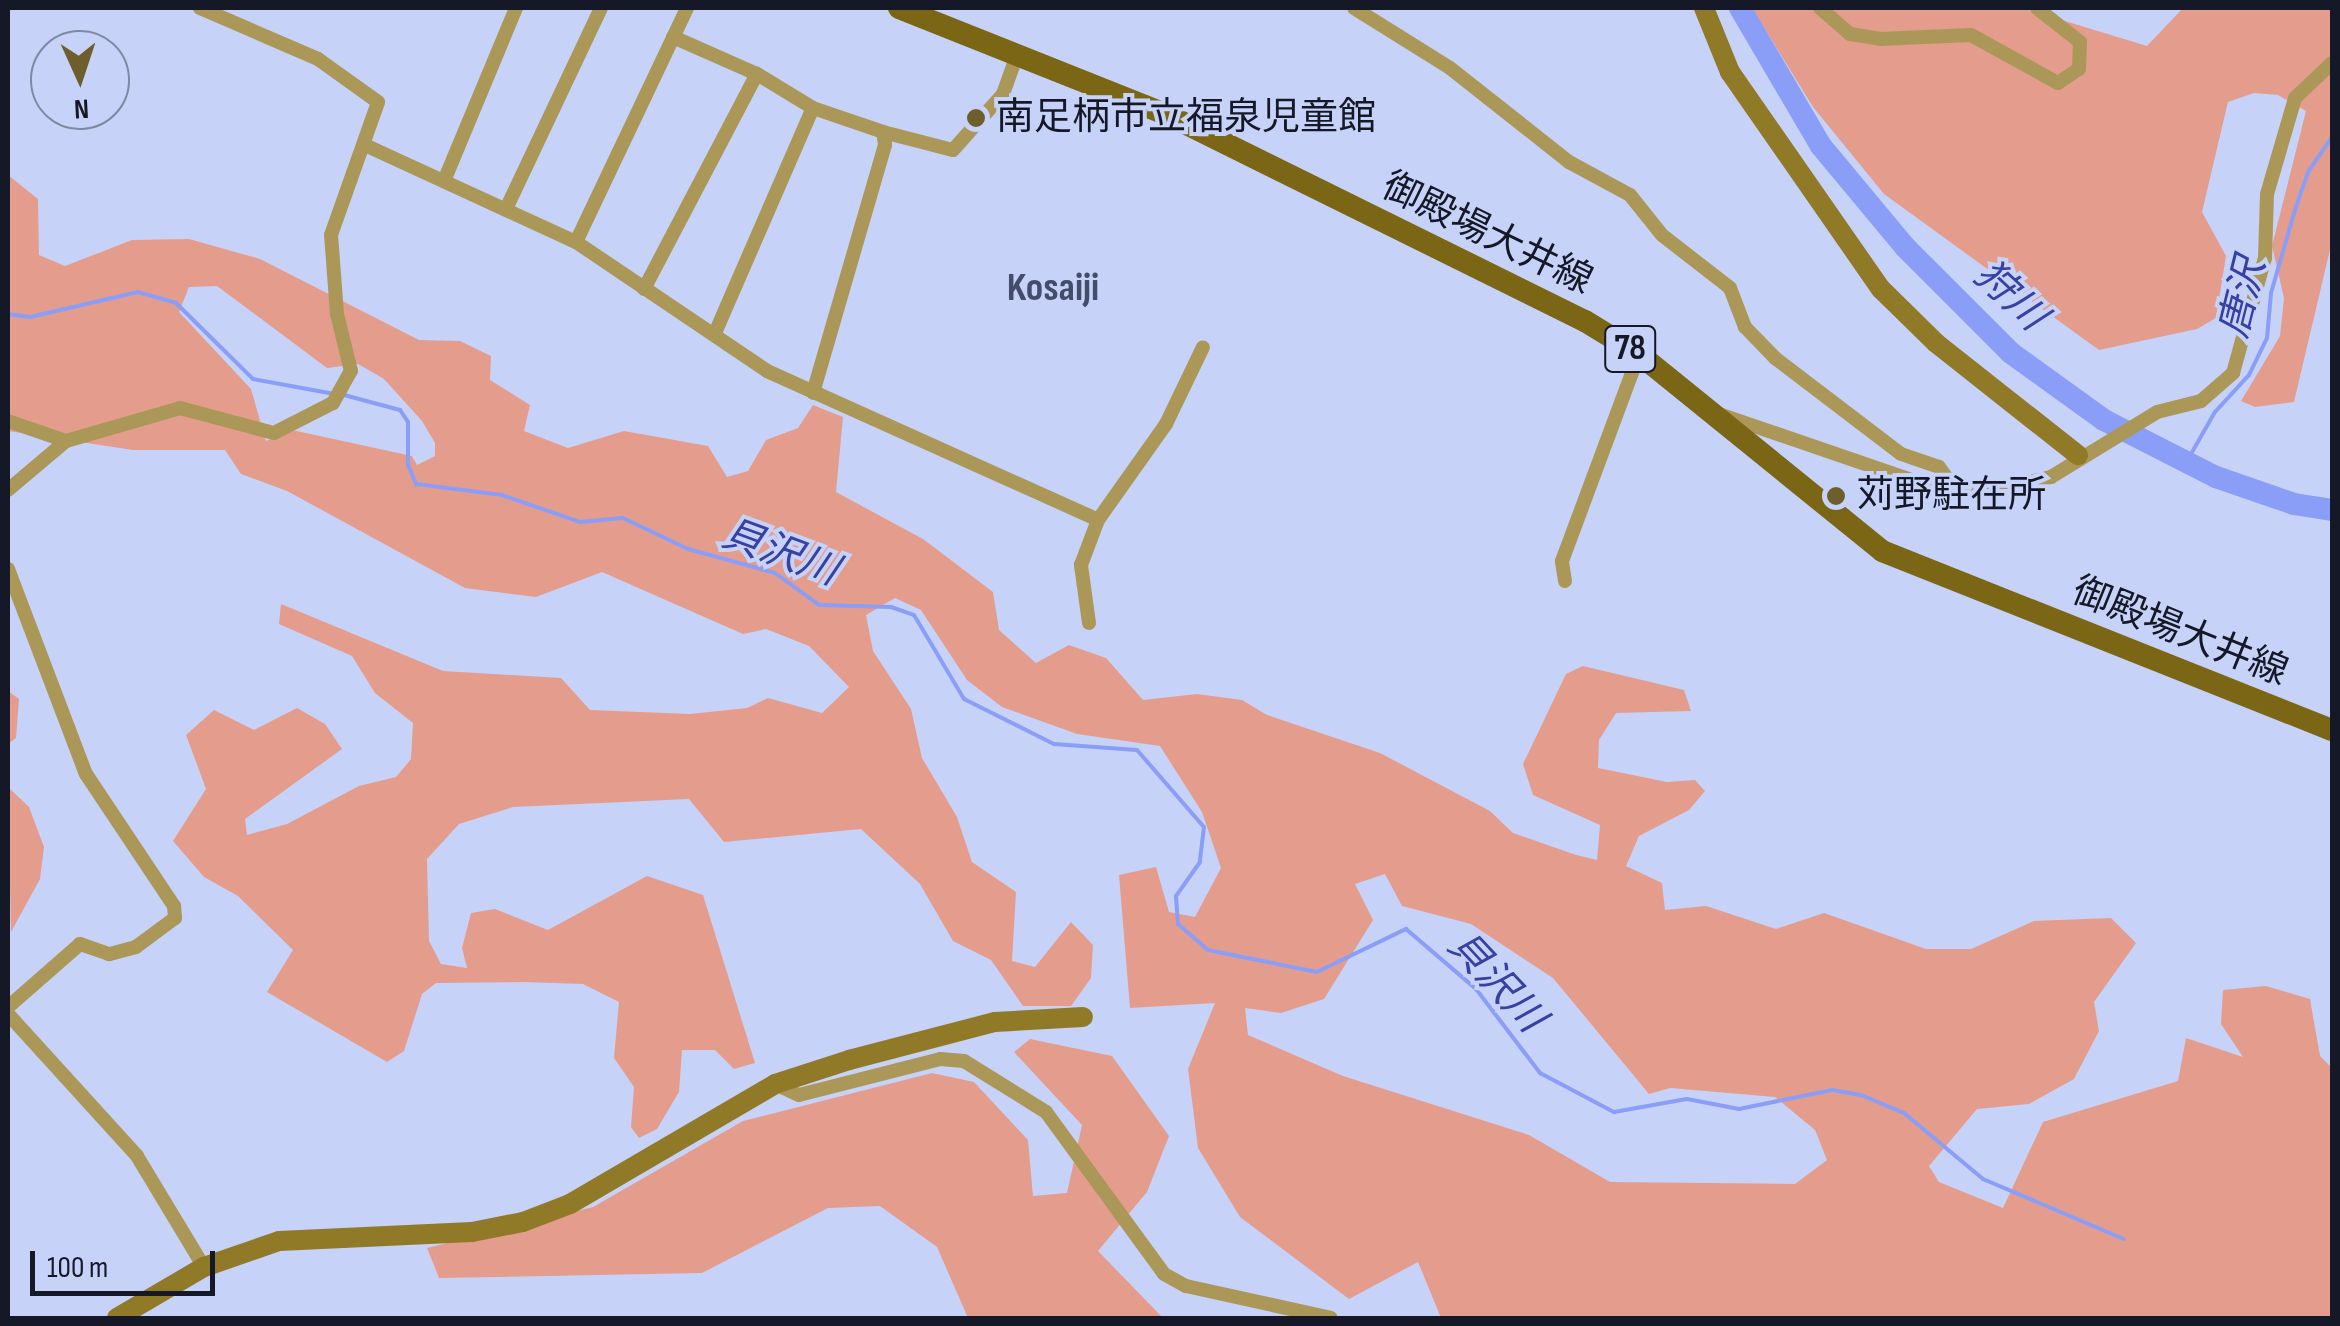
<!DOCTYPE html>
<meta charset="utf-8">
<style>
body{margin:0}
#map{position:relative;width:2340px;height:1326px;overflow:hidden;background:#c7d2f8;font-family:"Sofia Sans Condensed","Noto Sans JP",sans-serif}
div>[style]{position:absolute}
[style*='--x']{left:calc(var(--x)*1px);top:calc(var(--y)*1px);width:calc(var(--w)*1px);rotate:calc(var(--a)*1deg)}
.green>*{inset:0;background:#e49d8d}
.stream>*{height:4px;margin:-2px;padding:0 2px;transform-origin:2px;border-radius:2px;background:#8a9ef7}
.river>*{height:22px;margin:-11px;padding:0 11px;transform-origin:11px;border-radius:11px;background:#8a9ef7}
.street>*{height:14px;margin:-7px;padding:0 7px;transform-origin:7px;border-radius:7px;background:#ab9858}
.secondary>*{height:20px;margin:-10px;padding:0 10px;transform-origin:10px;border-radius:10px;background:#917a27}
.primary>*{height:22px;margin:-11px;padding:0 11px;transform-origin:11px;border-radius:11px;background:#7b6615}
.dots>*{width:28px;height:28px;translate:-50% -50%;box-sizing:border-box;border:5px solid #c7d2f8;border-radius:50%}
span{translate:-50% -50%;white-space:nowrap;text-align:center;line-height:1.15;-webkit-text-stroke:8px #c7d2f8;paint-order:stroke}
.shield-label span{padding:2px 8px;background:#c7d2f8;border:2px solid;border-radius:8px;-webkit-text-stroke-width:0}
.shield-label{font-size:35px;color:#151826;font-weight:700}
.poi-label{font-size:38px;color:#151826}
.left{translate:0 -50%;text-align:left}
.street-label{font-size:38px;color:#151826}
.neighbourhood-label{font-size:40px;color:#444c6c;font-weight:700}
.water-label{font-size:40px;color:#3640a5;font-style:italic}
.frame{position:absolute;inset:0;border:10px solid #151826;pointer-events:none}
.north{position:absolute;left:30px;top:30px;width:100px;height:100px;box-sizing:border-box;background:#c7d2f8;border:2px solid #8088a4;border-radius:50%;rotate:177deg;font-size:28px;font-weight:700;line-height:40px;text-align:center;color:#151826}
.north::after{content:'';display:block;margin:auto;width:35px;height:45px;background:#6d5e2b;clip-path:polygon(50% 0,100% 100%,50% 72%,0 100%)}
.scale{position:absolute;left:30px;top:1251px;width:185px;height:45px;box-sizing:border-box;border:5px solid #151826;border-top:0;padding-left:12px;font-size:30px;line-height:35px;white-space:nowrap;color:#151826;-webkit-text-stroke:8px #c7d2f8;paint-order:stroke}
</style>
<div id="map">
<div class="green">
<div style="clip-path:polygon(1752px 8px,2022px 8px,2147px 46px,2183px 8px,2332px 8px,2332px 241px,2294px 402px,2255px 407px,2241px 401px,2280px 336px,2284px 298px,2272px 246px,2306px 111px,2278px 95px,2254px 93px,2228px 102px,2202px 212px,2226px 256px,2216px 318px,2197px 329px,2099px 350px,1884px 194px,1813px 107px)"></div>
<div style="clip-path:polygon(evenodd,8px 175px,38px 199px,39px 255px,65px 266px,132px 240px,189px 239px,260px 259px,419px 340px,460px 341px,491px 356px,490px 380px,530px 405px,524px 431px,568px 448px,624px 431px,708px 446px,727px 477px,748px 471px,766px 440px,798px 428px,813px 405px,843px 417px,836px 492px,923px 539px,993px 592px,999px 630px,1036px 663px,1069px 645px,1106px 658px,1143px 700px,1197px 694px,1242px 700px,1267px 715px,1380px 753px,1490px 811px,1513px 833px,1576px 855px,1597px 860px,1600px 825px,1533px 795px,1523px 764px,1566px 674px,1583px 666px,1684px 690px,1691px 711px,1616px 713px,1599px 740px,1598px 768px,1667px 782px,1695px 780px,1705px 791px,1689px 810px,1639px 836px,1626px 866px,1662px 883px,1665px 910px,1706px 906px,1776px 929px,1824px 913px,1926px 949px,1971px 949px,2034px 921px,2111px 918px,2136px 943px,2094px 1002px,2099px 1031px,2074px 1079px,2029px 1104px,1977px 1109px,1929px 1166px,1939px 1182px,2003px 1208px,2043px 1122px,2178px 1081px,2186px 1038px,2243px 1057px,2221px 1024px,2223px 990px,2266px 986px,2310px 999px,2320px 1056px,2332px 1068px,2332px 1318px,1441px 1318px,1418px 1262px,1349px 1299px,1240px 1217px,1198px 1148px,1188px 1069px,1215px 1003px,1130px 1008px,1119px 875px,1156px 867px,1169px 912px,1195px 917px,1221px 868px,1202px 812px,1160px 746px,1077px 734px,1002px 707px,967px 680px,921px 610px,895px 598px,866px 615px,873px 651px,911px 709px,922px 758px,957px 817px,972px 862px,1016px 892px,1012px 961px,1035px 967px,1071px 922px,1093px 945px,1091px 978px,1071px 1006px,1023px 1006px,991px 960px,953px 941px,920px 884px,861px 829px,724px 842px,689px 799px,513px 807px,459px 824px,427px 859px,429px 941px,441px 964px,467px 968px,462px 948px,471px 913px,495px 909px,548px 930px,647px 876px,703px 895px,755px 1063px,734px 1069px,715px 1050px,682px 1050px,679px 1092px,657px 1129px,639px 1138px,631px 1127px,634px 1087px,614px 1058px,619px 1002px,583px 984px,523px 982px,436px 983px,422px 994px,404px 1051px,387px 1062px,267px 992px,293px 950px,238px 896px,204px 877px,173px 841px,206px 789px,186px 735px,214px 710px,254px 730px,297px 708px,325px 724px,342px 749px,245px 819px,247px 835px,287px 824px,359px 786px,396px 777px,411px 759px,413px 723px,375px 693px,352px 656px,279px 624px,281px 604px,443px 671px,561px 678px,590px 710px,690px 714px,747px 708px,768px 698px,822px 713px,849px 687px,809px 646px,766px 629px,743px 634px,602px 572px,536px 597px,465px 588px,287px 491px,241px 474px,225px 450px,133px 450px,8px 431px,8px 175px,217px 286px,327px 368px,358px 364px,384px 379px,422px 421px,435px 443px,435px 456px,417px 465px,412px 456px,292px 430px,266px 441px,251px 389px,179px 312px,189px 287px,217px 286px,8px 175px,1385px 874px,1402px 906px,1471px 924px,1553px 978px,1649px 1094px,1670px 1088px,1775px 1097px,1815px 1130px,1827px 1160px,1795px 1184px,1610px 1182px,1529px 1135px,1343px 1076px,1248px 1035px,1245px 1008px,1281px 1013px,1324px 999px,1373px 920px,1355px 884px,1385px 874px)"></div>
<div style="clip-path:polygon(8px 691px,19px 699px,16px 738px,8px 744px)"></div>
<div style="clip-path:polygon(8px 787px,29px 807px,44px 847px,40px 879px,11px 932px)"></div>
<div style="clip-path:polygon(1030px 1039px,1112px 1056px,1169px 1136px,1147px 1192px,1098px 1251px,1163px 1318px,968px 1318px,937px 1247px,880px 1206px,828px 1208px,702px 1273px,439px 1278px,427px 1248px,593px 1207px,743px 1121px,932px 1073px,974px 1082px,1028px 1140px,1033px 1196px,1067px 1193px,1082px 1125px,1014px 1052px)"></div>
</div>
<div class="stream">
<div style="--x:8;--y:314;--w:22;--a:8"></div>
<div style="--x:30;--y:317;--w:111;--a:-13"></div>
<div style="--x:138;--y:292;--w:40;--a:16"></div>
<div style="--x:176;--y:303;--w:108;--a:44.6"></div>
<div style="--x:253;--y:379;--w:83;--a:10.4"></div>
<div style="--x:344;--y:395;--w:58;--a:15"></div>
<div style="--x:400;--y:410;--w:14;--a:56"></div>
<div style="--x:408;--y:422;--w:43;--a:90"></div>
<div style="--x:408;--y:465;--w:21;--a:67"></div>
<div style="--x:416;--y:484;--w:87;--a:7.3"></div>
<div style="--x:502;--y:495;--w:83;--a:19.1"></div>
<div style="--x:580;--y:522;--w:43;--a:-5.3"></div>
<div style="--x:623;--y:518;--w:72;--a:25.5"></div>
<div style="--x:688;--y:549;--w:90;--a:15.4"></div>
<div style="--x:775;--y:573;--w:54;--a:36"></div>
<div style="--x:819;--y:605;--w:72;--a:1.6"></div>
<div style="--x:891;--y:607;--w:24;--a:19"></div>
<div style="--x:914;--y:615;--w:98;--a:59.2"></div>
<div style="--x:964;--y:699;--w:101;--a:26.6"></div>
<div style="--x:1054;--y:744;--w:83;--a:4.1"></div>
<div style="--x:1137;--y:750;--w:102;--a:49"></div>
<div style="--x:1204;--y:827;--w:35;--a:97"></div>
<div style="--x:1200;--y:862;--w:42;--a:125.2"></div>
<div style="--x:1176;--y:896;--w:28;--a:86"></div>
<div style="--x:1178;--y:924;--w:40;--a:41"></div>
<div style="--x:1208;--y:950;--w:111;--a:11.4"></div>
<div style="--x:1317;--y:972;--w:99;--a:-25.8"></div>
<div style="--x:1406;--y:929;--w:92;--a:40.6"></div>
<div style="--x:1476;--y:989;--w:106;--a:52.7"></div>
<div style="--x:1540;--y:1073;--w:84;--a:27.8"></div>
<div style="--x:1614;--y:1112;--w:74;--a:-10.1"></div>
<div style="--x:1687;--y:1099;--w:53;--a:10.9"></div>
<div style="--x:1739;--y:1109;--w:95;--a:-11.5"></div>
<div style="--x:1832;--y:1090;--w:29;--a:10"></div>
<div style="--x:1861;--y:1095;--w:47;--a:22.7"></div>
<div style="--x:1904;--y:1113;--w:103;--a:39.9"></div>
<div style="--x:1983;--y:1179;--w:153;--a:23.1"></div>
<div style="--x:2187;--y:461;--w:56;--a:-60.3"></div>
<div style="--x:2215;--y:412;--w:50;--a:-47.4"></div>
<div style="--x:2249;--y:375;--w:41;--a:-64.1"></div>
<div style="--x:2267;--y:338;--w:45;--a:-84.9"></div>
<div style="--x:2271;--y:293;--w:86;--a:-73.9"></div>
<div style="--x:2295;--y:210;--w:40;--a:-71.1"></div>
<div style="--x:2308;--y:172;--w:42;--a:-55.6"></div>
</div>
<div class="river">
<div style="--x:1740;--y:8;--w:160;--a:59.6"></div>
<div style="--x:1821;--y:146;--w:133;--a:50.2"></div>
<div style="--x:1906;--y:248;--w:148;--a:45"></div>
<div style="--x:2011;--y:353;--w:115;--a:35.8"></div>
<div style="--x:2104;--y:420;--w:126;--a:27"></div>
<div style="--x:2216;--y:477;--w:83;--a:19.1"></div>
<div style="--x:2294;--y:504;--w:38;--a:9"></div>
</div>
<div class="street">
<div style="--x:1354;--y:8;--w:113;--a:32"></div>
<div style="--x:1450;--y:68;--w:152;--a:38.3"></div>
<div style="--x:1569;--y:162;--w:69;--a:28.4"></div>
<div style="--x:1630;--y:195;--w:51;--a:51.3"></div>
<div style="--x:1662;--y:235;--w:86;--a:37.9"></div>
<div style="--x:1730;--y:288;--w:42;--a:69"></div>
<div style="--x:1745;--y:327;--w:43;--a:45.9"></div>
<div style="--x:1775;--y:358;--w:158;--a:37.3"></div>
<div style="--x:1901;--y:454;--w:40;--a:18.9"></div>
<div style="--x:1939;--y:467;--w:29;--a:54"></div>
<div style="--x:1820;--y:8;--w:40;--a:41"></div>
<div style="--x:1850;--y:34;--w:30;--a:9"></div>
<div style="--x:1880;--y:39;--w:91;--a:-2.5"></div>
<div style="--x:1971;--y:35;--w:99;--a:28.9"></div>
<div style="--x:2058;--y:83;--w:25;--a:-34"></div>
<div style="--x:2079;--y:69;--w:27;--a:-88"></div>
<div style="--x:2080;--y:42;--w:55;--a:-141.7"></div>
<div style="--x:673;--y:37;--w:92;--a:23.8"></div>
<div style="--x:757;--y:74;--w:66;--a:31.3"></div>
<div style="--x:813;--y:108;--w:74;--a:18.9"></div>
<div style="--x:883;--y:132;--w:13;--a:81"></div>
<div style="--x:885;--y:145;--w:258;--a:106.2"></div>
<div style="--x:883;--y:132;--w:72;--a:14.4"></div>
<div style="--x:953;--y:150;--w:75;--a:-48.2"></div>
<div style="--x:1003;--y:94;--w:41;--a:-70.3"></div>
<div style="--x:367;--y:146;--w:230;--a:24.7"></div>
<div style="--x:576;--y:242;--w:230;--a:34"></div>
<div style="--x:767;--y:371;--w:363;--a:24.2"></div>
<div style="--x:444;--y:181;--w:187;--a:-67.4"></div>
<div style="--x:506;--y:209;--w:222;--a:-64.7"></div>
<div style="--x:576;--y:242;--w:259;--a:-64.6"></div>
<div style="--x:644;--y:289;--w:243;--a:-62.3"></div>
<div style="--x:715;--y:333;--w:245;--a:-66.5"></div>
<div style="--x:1719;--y:414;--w:207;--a:18.9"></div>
<div style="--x:1915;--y:481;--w:72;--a:8.8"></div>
<div style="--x:1986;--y:492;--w:67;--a:-13"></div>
<div style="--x:2051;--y:477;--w:124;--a:-31.5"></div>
<div style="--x:2157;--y:412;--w:45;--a:-14"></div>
<div style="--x:2201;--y:401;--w:43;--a:-41.2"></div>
<div style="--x:2233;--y:373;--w:119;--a:-74.5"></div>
<div style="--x:2265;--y:258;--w:64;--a:-88.2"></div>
<div style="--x:2267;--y:194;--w:100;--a:-73.7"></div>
<div style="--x:2295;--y:98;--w:51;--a:-43.4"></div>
<div style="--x:8;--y:421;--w:61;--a:19"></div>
<div style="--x:8;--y:490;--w:76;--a:-40.2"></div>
<div style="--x:66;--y:441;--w:119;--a:-16.1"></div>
<div style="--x:180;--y:408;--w:97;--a:14.9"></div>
<div style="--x:274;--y:433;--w:66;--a:-27"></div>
<div style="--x:333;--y:403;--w:37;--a:-61"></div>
<div style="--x:351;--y:371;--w:59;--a:-103.8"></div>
<div style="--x:337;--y:314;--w:79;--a:-94.3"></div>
<div style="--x:331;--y:235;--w:141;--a:-70.5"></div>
<div style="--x:378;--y:102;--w:74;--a:-144.4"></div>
<div style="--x:318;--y:59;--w:129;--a:-156.6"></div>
<div style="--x:8;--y:569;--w:219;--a:69.2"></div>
<div style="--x:86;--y:774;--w:159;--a:56.3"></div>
<div style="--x:174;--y:906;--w:12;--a:85"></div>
<div style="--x:175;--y:918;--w:49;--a:143.4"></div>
<div style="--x:136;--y:947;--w:28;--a:165"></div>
<div style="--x:109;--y:954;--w:31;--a:-161"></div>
<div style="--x:80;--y:944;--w:96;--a:138.8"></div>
<div style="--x:1565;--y:581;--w:20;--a:-99"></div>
<div style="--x:1562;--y:561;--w:221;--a:-69.6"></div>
<div style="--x:1089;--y:623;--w:59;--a:-97.9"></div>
<div style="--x:1081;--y:565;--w:48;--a:-69.3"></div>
<div style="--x:1098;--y:520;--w:118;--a:-54.7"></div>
<div style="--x:1166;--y:424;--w:85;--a:-64.3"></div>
<div style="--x:8;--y:1014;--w:192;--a:47.7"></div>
<div style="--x:137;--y:1156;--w:130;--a:58.9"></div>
<div style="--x:775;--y:1084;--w:26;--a:25"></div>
<div style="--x:799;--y:1095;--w:146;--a:-14.3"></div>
<div style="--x:940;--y:1059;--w:24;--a:5"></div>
<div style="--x:964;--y:1061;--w:97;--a:31.9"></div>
<div style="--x:1046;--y:1112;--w:200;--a:53.9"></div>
<div style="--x:1164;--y:1274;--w:25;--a:29"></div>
<div style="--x:1186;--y:1286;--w:148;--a:12.4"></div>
</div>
<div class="secondary">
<div style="--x:1704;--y:8;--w:69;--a:67.9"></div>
<div style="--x:1730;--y:72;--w:264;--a:55.2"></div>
<div style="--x:1881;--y:289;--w:77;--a:44.5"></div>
<div style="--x:1936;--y:343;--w:181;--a:38.3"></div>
<div style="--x:117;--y:1318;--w:101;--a:-30.4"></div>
<div style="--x:204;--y:1267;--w:79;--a:-19.1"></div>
<div style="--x:279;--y:1241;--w:193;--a:-2.7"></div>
<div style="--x:472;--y:1232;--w:52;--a:-11.1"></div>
<div style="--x:523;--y:1222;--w:50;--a:-21"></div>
<div style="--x:570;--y:1204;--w:238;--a:-30.3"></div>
<div style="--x:775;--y:1084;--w:78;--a:-18"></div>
<div style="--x:849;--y:1060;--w:151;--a:-14.6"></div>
<div style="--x:995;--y:1022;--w:88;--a:-3.3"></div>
</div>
<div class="primary">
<div style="--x:899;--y:8;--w:289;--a:21.7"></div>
<div style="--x:1168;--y:115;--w:465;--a:26.3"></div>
<div style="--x:1585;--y:321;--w:63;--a:31.4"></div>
<div style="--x:1639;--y:354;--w:313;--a:39"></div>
<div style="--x:1882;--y:551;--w:484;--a:21.7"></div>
</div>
<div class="dots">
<div style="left:976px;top:118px;background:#6d5e2b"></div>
<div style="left:1836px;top:496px;background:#6d5e2b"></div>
</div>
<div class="shield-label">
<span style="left:1630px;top:349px">78</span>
</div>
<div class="poi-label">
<span class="left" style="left:996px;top:118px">南足柄市立福泉児童館</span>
<span class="left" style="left:1856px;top:496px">苅野駐在所</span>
</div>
<div class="street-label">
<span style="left:1487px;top:234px;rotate:26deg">御殿場大井線</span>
<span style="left:2180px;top:632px;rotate:22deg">御殿場大井線</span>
</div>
<div class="neighbourhood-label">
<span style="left:1053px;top:288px">Kosaiji</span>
</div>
<div class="water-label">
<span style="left:2010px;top:296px;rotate:43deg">狩川</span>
<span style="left:2243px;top:298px;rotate:-76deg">唐沢</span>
<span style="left:780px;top:553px;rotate:20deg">貝沢川</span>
<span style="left:1496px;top:982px;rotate:47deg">貝沢川</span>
</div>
<div class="frame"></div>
<div class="north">N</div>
<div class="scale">100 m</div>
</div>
